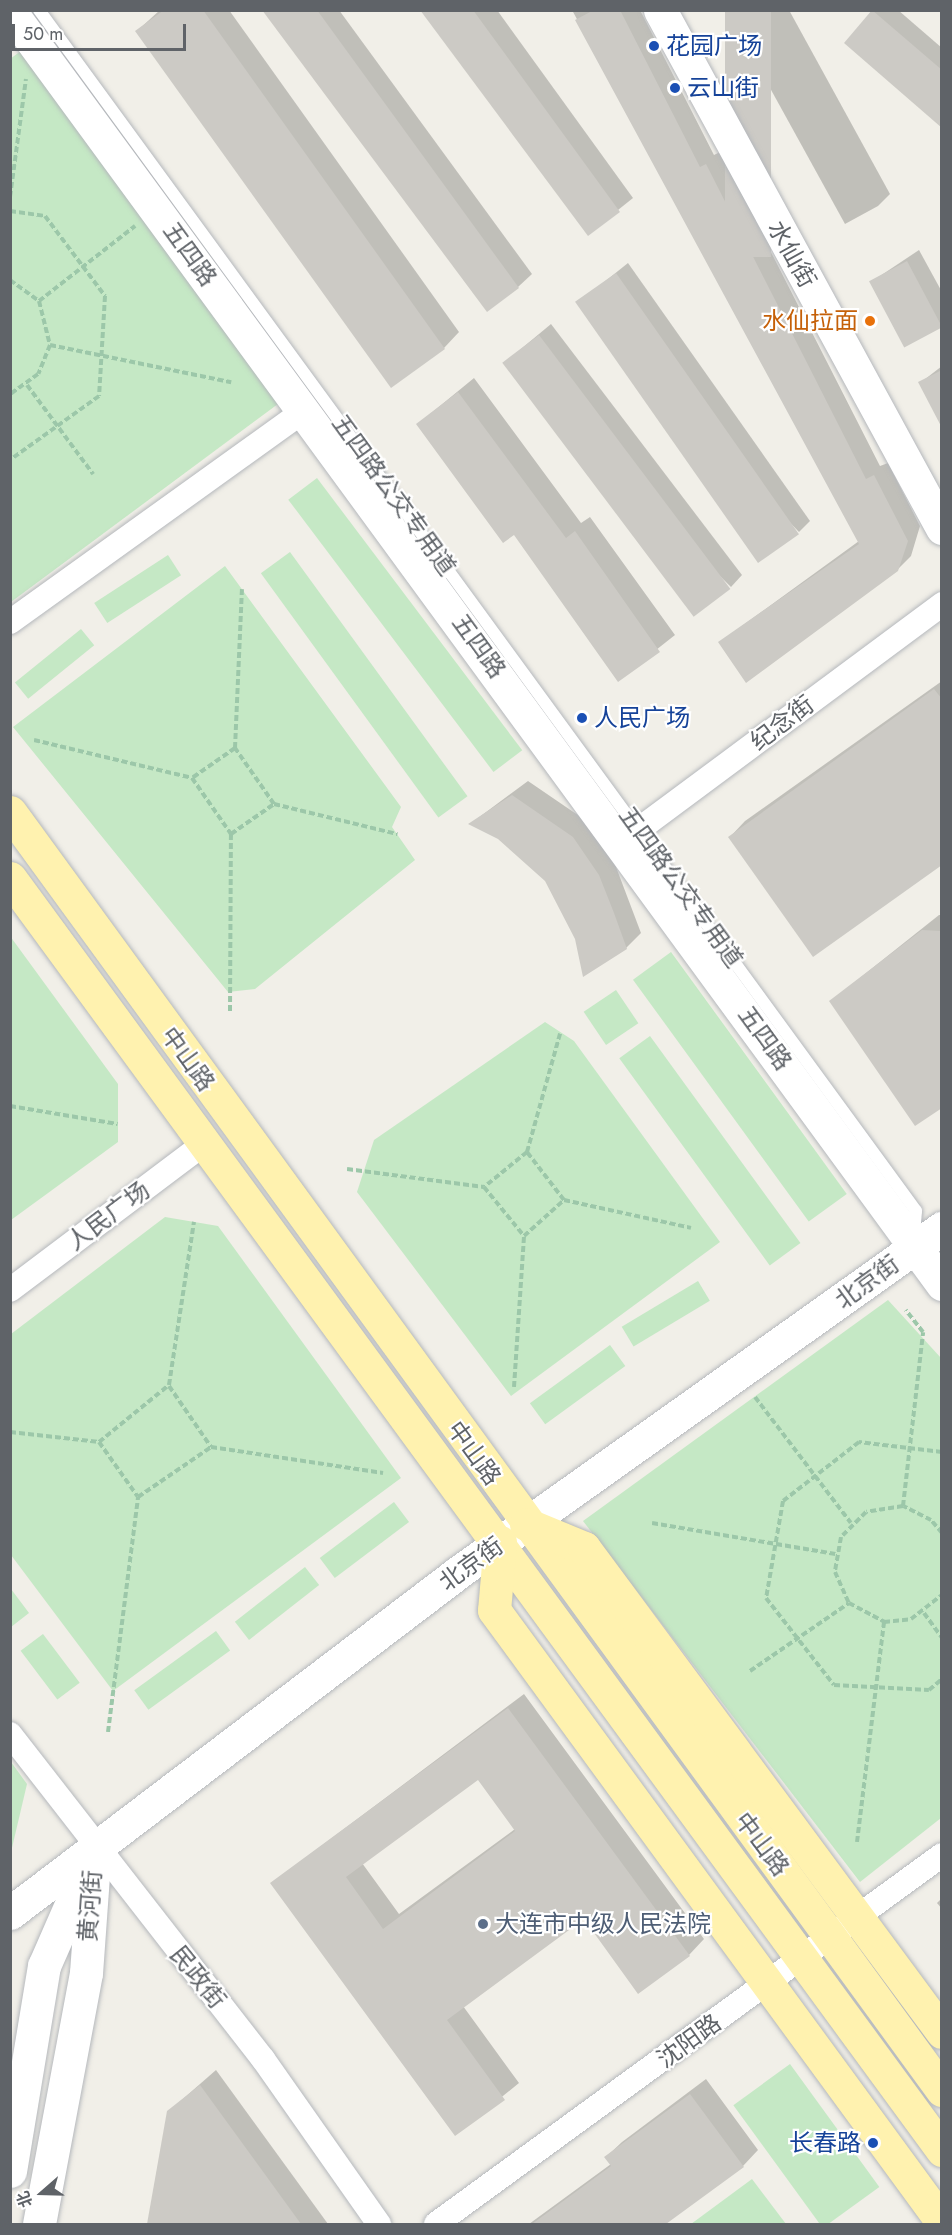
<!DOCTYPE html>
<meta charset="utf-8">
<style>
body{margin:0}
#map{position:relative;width:952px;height:2235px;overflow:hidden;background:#f1efe8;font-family:Jost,"Noto Sans SC",sans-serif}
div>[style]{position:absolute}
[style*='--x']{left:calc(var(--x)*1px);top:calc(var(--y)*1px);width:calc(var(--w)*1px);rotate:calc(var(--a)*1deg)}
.green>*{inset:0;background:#c5e8c5;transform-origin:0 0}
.shadow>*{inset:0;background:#0003}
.building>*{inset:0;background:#cccac5;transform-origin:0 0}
.path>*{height:4px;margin-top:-2px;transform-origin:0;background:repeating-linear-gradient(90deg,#9cc7a9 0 6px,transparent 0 9px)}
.roads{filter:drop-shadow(0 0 2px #b5b8bc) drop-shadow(0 0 2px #b5b8bc)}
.lane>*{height:12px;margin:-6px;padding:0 6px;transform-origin:6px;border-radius:6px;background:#fff}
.street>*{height:24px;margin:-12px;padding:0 12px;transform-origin:12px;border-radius:12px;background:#fff}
.secondary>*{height:33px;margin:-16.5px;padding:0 16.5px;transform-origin:16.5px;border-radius:16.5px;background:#fff}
.primary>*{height:33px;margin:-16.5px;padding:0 16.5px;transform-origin:16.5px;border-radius:16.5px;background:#fff2af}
.dots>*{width:16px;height:16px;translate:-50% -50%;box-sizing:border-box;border:3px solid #fff;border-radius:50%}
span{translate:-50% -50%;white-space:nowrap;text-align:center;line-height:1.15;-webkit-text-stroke:4.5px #fff;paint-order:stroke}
.transit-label{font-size:24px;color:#164399}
.left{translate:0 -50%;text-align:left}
.right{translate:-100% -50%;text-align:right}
.street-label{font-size:24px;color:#5f6368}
.food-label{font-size:24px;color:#c56008}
.service-label{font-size:24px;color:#4e5e75}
.frame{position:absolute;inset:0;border:12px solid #5f6368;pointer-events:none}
.north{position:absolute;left:12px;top:2163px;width:60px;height:60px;-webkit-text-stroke:4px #fff;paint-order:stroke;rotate:250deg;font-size:16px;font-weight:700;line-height:24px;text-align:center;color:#5f6368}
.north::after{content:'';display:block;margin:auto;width:21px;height:27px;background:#5f6368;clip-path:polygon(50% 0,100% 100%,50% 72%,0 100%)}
.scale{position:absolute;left:12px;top:24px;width:174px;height:27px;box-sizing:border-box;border:3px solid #5f6368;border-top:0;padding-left:8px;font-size:18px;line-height:21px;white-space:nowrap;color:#5f6368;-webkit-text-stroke:4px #fff;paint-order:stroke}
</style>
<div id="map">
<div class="green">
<div style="clip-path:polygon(25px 48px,282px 401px,11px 602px,10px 59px)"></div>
<div style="left:317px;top:478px;width:341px;height:36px;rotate:53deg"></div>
<div style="left:290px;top:552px;width:302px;height:36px;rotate:54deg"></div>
<div style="left:168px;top:555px;width:24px;height:88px;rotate:57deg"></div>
<div style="clip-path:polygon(225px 566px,401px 807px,392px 827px,415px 860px,255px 989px,228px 992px,13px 727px)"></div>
<div style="left:81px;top:629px;width:21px;height:85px;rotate:51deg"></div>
<div style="clip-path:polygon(10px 936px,118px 1084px,118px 1142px,11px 1220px)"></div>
<div style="left:671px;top:952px;width:299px;height:47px;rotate:54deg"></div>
<div style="left:616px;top:990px;width:40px;height:39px;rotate:56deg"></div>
<div style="clip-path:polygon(545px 1022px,574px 1041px,720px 1242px,511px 1396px,357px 1192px,374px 1140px)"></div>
<div style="left:650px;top:1036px;width:256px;height:38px;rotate:54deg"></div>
<div style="clip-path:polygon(165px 1217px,218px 1226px,401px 1478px,113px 1691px,11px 1555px,11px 1334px)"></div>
<div style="left:698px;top:1281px;width:23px;height:89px;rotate:59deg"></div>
<div style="clip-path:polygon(888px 1300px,941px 1358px,941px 1818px,860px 1882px,583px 1521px)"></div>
<div style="left:610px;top:1345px;width:26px;height:99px;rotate:54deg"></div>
<div style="left:394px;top:1502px;width:25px;height:93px;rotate:53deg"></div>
<div style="left:305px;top:1567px;width:23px;height:89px;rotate:52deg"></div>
<div style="clip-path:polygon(11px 1589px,29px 1613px,11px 1627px)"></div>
<div style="left:216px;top:1631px;width:24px;height:101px;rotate:54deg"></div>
<div style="left:43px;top:1634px;width:61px;height:28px;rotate:53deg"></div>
<div style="clip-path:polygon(11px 1762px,27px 1784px,11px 1852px)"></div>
<div style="left:790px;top:2064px;width:152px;height:70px;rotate:54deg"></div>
<div style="clip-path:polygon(752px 2179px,786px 2224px,691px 2224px)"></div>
</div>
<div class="shadow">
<div style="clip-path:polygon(160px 10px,229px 10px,459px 332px,444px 348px,392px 386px,137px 31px)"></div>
<div style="clip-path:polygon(265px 10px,339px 10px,532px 274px,518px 287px,487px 310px)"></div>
<div style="clip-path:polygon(422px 10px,497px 10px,633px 198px,588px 234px)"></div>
<div style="clip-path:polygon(572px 10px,640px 10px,714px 155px,720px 152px,880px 466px,888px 463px,920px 526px,911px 556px,897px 570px,720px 642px,859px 541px)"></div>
<div style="clip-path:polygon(727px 10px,789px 10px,890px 194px,878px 206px,845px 224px)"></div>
<div style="clip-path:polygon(874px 10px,898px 10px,942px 48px,942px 126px,846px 43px)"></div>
<div style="clip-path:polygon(919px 250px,942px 292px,942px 326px,906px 345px,871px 282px)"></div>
<div style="clip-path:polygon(628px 263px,810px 521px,799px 532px,578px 303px)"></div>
<div style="clip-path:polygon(551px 324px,742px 575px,731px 587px,504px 363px)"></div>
<div style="clip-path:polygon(942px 366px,942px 425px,920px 383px)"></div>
<div style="clip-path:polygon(474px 378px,581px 523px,590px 517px,675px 635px,618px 680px,514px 533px,418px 424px)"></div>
<div style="clip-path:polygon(942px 681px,942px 863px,730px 837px,745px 821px)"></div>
<div style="clip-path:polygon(528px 781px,588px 822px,613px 859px,641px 933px,626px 948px,576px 939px,547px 880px,499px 838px,470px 824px)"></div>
<div style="clip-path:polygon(939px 915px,942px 915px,942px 1107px,831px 1001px)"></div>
<div style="clip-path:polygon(evenodd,524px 1694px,704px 1939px,689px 1955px,584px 1917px,463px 2006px,519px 2083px,456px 2134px,272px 1883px,524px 1694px,478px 1778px,515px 1829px,399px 1914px,362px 1863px,478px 1778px)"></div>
<div style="clip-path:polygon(942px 1898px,942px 1909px,937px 1903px)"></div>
<div style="clip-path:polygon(216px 2070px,328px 2224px,149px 2224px,168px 2112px)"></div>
<div style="clip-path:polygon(706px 2079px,758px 2150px,743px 2166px,660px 2224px,529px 2224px,611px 2164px,606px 2157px,622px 2142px)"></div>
</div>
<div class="building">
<div style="clip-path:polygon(164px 10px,203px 10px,445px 349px,391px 388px,135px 31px)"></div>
<div style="clip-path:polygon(262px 10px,317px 10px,519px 288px,487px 312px)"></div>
<div style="clip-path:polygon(420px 10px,473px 10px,620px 212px,588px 236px)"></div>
<div style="clip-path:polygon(594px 10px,620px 10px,700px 167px,706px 164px,866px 479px,874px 475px,908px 541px,898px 571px,746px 683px,718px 642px,859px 544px,575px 20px)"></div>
<div style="left:725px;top:10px;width:46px;height:247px"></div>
<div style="clip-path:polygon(872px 10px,942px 70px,942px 128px,844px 43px)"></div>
<div style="left:907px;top:261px;width:75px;height:43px;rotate:62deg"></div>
<div style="left:616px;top:273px;width:319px;height:50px;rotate:55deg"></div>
<div style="left:539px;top:335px;width:318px;height:46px;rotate:53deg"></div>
<div style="clip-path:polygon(942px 370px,942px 428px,918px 382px)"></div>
<div style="clip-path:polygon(458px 392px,566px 538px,575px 531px,660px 652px,618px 682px,514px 535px,503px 543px,416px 424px)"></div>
<div style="clip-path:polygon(934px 689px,942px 699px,942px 865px,813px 957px,728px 837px)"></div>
<div style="clip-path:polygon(512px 795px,573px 837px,599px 875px,614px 913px,627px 949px,583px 977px,575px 939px,545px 881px,498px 839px,468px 824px)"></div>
<div style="clip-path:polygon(922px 930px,942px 931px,942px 1108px,915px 1126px,829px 1001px)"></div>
<div style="clip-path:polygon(evenodd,508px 1708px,690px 1956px,638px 1994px,584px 1919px,447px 2020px,505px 2100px,455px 2136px,270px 1883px,508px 1708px,478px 1780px,515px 1831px,383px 1929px,346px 1877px,478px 1780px)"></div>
<div style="clip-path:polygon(200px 2085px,301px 2224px,147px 2224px,167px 2111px)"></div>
<div style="clip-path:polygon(690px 2094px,744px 2167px,666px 2224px,532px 2224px,611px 2166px,604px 2157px)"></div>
</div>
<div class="path">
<div style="--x:10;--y:197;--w:119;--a:-82.3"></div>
<div style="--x:10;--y:211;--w:35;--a:8"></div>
<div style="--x:45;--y:216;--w:100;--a:53.1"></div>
<div style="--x:105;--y:296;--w:100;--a:93.4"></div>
<div style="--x:99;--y:396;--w:110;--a:144.3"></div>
<div style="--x:10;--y:280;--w:36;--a:36"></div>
<div style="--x:39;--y:301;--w:45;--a:76"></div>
<div style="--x:50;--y:345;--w:31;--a:112"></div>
<div style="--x:38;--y:374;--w:34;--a:144"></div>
<div style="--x:39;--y:301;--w:122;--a:-38"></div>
<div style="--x:50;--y:345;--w:185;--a:11.6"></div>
<div style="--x:27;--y:385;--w:111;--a:53.4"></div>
<div style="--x:34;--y:740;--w:163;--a:13.5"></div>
<div style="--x:235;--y:748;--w:159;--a:-87.5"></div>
<div style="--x:274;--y:804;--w:68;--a:-124.9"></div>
<div style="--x:235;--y:748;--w:52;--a:145.1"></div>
<div style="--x:192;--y:778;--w:68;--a:55.1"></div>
<div style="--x:231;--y:834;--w:52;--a:-34.9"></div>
<div style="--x:274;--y:804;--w:127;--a:13.7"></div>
<div style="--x:230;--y:1011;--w:177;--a:-89.7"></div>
<div style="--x:10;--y:1106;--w:109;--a:9.5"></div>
<div style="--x:527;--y:1152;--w:123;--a:-74.4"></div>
<div style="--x:347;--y:1169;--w:138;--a:7.5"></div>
<div style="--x:564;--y:1200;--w:61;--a:-127.6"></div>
<div style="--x:527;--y:1152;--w:55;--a:140.9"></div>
<div style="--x:484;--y:1187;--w:63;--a:50.8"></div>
<div style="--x:524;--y:1236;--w:54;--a:-42"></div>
<div style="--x:564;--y:1200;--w:130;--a:12.4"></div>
<div style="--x:169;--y:1386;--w:74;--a:55.5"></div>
<div style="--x:514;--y:1387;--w:151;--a:-86.2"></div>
<div style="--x:755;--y:1397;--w:158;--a:52.7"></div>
<div style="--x:10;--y:1432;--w:90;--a:6.4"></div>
<div style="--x:99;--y:1442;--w:90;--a:-39.2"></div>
<div style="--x:169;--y:1385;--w:165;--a:-81.3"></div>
<div style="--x:99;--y:1442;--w:67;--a:54.7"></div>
<div style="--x:942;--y:1452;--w:84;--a:-173.1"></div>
<div style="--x:859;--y:1442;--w:96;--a:142.2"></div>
<div style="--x:783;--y:1501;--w:98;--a:99.9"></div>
<div style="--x:766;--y:1598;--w:110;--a:52"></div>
<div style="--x:834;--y:1685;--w:95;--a:3"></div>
<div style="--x:929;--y:1690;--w:17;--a:-40"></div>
<div style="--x:903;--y:1506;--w:175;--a:-83.4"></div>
<div style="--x:923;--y:1332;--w:28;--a:-128"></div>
<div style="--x:652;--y:1523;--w:186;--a:9.6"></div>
<div style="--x:942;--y:1533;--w:17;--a:-130"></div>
<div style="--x:931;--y:1520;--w:31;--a:-153"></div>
<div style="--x:903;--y:1506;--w:37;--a:171"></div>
<div style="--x:866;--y:1512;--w:35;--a:135"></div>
<div style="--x:841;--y:1537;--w:36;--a:100"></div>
<div style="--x:835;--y:1572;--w:34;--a:66"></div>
<div style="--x:849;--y:1603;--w:40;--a:28"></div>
<div style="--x:884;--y:1622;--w:27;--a:-6"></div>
<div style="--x:911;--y:1619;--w:39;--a:-38"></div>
<div style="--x:924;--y:1613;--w:31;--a:54"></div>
<div style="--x:750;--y:1671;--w:120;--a:-34.5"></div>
<div style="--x:108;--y:1732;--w:237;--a:-82.7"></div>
<div style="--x:138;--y:1497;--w:88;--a:-34.4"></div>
<div style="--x:211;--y:1447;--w:174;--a:8.6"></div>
<div style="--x:857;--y:1842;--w:222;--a:-83"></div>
</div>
<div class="roads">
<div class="lane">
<div style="--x:39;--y:10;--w:1487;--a:53.86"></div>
<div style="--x:916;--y:1211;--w:25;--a:95"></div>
</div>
<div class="street">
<div style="--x:10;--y:622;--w:365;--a:-35.7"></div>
<div style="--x:622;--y:842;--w:399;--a:-36.6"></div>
<div style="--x:10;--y:1290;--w:244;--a:-37"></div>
<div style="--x:10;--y:1734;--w:412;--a:52.1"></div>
<div style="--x:263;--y:2059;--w:202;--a:54.9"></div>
<div style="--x:436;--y:2224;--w:626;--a:-36.1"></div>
</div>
<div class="secondary">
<div style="--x:660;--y:10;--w:590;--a:61.44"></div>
<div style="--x:10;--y:11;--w:1578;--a:53.79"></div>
<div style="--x:10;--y:1913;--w:565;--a:-37.23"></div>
<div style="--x:460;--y:1571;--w:592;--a:-35.44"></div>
<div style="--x:10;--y:2171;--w:208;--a:-80.6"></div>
<div style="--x:44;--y:1966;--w:103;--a:-66.4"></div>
<div style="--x:39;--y:2224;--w:255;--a:-79.4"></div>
<div style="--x:86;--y:1973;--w:125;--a:-85.9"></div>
</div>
<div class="primary">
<div style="--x:10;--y:812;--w:1582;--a:53.9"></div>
<div style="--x:10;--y:878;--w:1577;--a:53.77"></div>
<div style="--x:526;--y:1524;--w:63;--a:22.5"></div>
<div style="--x:584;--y:1548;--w:602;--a:53.51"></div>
<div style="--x:500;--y:1542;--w:68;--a:95"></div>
<div style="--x:494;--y:1610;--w:758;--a:53.79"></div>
</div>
</div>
<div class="dots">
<div style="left:654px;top:46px;background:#1a4fb4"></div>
<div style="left:675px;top:88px;background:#1a4fb4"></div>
<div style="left:870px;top:321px;background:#e8710a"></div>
<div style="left:582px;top:718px;background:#1a4fb4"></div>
<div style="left:483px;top:1924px;background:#5c6f8a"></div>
<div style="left:873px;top:2143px;background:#1a4fb4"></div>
</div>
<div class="transit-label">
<span class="left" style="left:666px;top:46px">花园广场</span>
<span class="left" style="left:687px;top:88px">云山街</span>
<span class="left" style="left:594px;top:718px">人民广场</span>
<span class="right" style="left:861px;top:2143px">长春路</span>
</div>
<div class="street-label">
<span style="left:190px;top:254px;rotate:54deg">五四路</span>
<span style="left:792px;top:254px;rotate:61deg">水仙街</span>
<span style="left:394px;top:495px;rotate:54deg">五四路公交专用道</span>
<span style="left:479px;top:646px;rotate:54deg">五四路</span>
<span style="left:782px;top:723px;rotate:-37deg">纪念街</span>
<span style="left:681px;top:887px;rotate:54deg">五四路公交专用道</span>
<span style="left:765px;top:1038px;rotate:54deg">五四路</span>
<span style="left:188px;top:1059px;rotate:54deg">中山路</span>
<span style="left:108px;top:1216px;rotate:-37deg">人民广场</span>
<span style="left:867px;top:1282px;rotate:-36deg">北京街</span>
<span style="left:474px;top:1453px;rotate:54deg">中山路</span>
<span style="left:471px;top:1564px;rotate:-36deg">北京街</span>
<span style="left:762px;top:1844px;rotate:53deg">中山路</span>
<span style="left:90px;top:1906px;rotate:-86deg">黄河街</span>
<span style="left:198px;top:1977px;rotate:51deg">民政街</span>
<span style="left:689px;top:2041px;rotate:-36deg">沈阳路</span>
</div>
<div class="food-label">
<span class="right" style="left:858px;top:321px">水仙拉面</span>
</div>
<div class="service-label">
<span class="left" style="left:495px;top:1924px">大连市中级人民法院</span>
</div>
<div class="frame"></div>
<div class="north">北</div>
<div class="scale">50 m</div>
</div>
